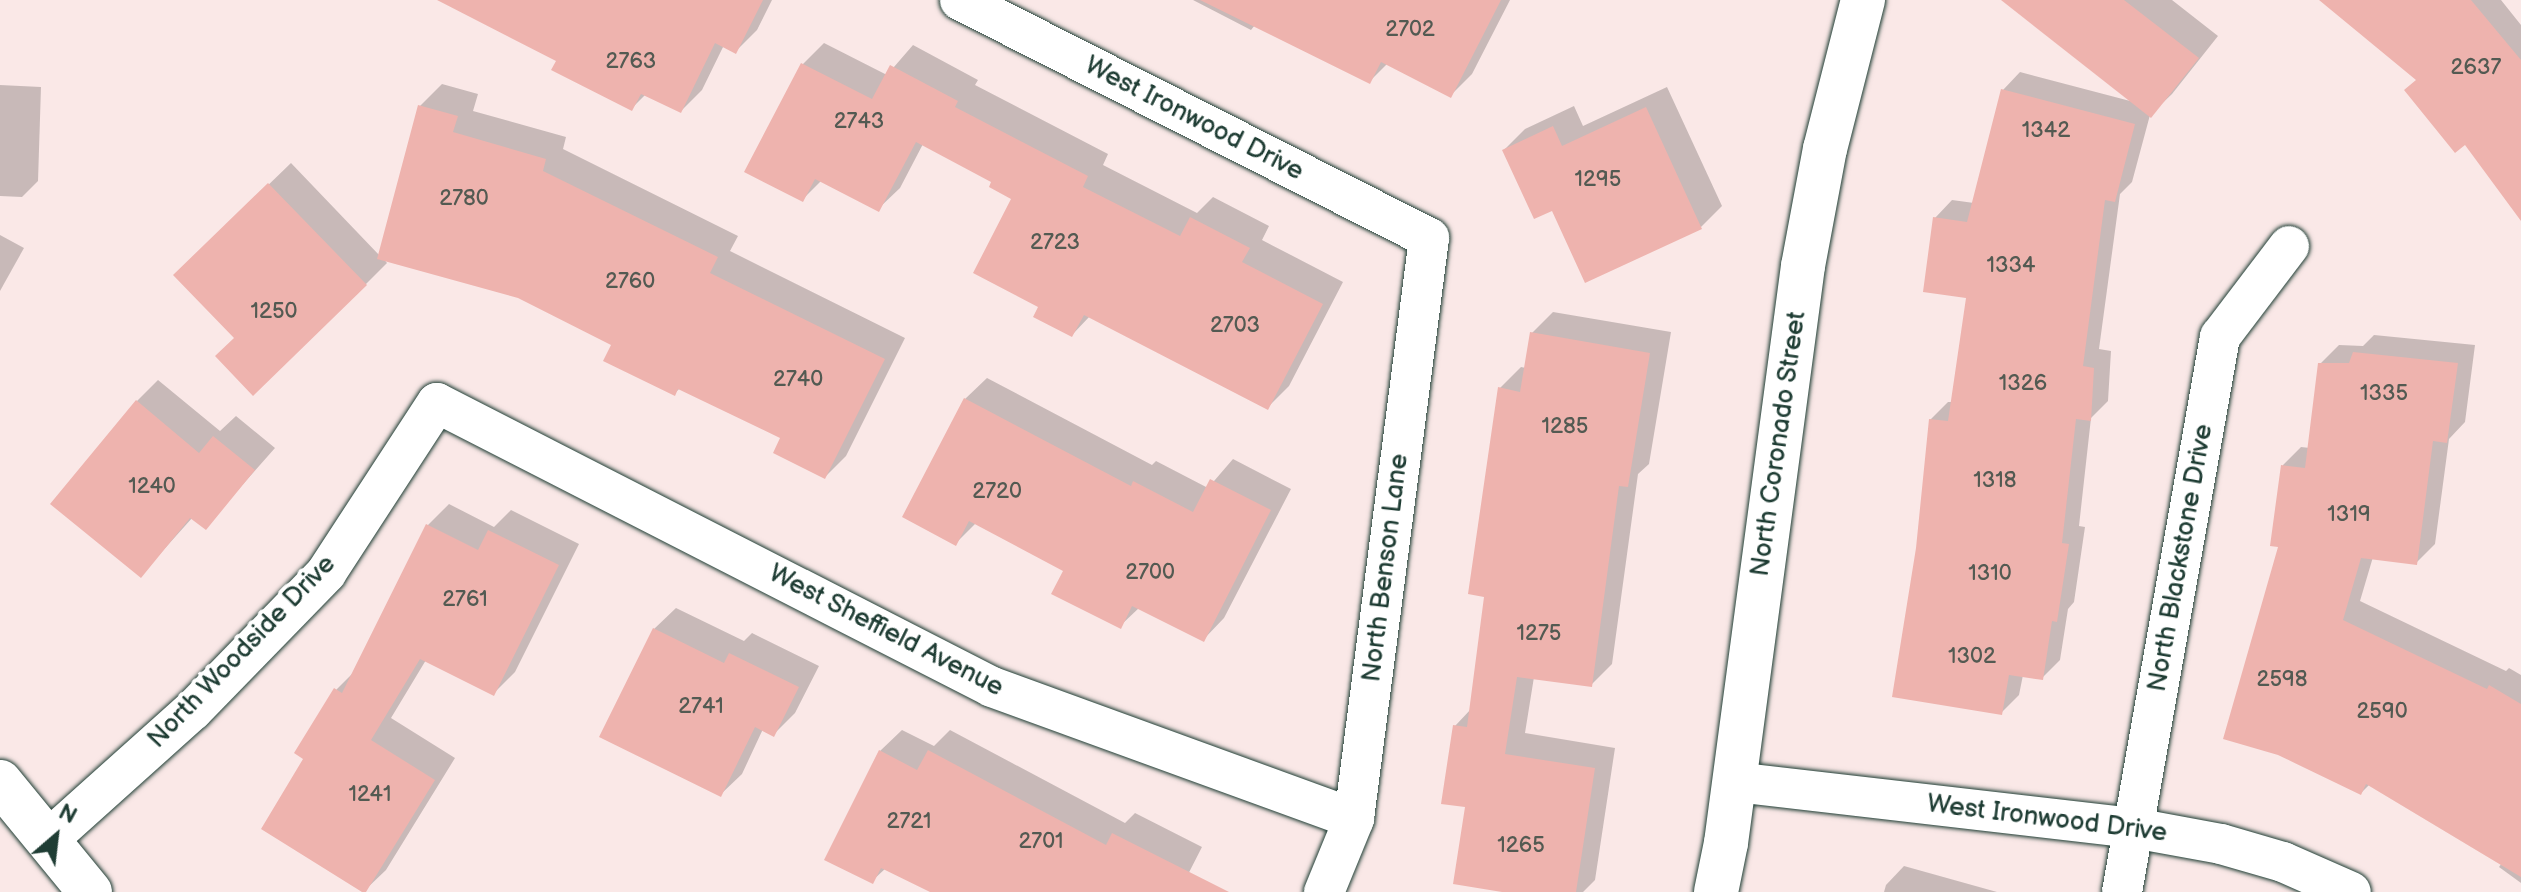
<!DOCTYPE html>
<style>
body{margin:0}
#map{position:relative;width:2521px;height:892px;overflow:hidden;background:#fae8e7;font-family:"Balsamiq Sans",sans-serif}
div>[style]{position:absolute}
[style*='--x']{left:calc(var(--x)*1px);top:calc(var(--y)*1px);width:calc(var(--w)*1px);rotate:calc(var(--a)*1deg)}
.shadow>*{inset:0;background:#0003}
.building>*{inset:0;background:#eeb3ae}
.roads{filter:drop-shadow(0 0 2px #1f3d34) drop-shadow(0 0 2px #1f3d34)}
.minor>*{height:40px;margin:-20px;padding:0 20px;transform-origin:20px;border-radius:20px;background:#fff}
.tertiary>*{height:44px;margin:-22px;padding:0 22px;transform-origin:22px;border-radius:22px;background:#fff}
span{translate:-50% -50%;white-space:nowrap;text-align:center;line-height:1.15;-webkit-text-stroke:8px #fff;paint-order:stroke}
.number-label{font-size:22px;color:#535a52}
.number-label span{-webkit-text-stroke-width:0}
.street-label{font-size:26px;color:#1f3d34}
.north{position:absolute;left:16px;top:796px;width:80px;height:80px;-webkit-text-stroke:6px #fff;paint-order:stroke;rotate:28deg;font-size:22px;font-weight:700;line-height:32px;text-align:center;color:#1f3d34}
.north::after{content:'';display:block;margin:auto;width:28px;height:36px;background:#1f3d34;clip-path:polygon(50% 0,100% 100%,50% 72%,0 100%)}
</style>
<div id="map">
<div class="shadow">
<div style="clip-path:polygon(442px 0,772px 0,757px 30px,736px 51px,724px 45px,702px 90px,681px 111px,646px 94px,632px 108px,559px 61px)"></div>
<div style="clip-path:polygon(1193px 0,1510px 0,1472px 74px,1451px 95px,1388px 63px,1369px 82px,1255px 25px,1251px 30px)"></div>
<div style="clip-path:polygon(2009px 0,2172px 0,2218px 36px,2172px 94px,2150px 115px,2132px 182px,2120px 194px,2099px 349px,2111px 351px,2108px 401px,2091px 418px,2079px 526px,2085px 527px,2074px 602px,2068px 609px,2060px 660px,2042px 678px,2023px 675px,2019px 695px,2002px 712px,1918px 548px,1930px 420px,1948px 402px,1952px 402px,1968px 296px,1935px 218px,1952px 200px,1974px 203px,2003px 90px,2020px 72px,2134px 102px)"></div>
<div style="clip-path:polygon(2322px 0,2501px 0,2521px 25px,2521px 218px,2418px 78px)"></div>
<div style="clip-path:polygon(824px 43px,887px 75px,913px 45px,978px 80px,975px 85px,1108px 154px,1103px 165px,1197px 213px,1213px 197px,1269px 226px,1262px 240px,1343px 282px,1289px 386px,1267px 408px,1090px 316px,1072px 335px,1041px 306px,1014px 198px,994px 182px,923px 144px,900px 188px,878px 209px,822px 180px,802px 200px,803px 64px)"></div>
<div style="clip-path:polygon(442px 84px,478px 94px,473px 111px,566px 137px,563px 149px,738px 236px,730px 251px,905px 338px,846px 456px,825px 477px,782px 438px,680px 388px,675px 393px,614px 344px,518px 296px,383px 258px,387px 263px,366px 284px,236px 338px,197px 254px,291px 163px,380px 256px,420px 106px)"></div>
<div style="clip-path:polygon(0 85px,41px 87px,38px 181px,22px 197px,0 196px)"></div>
<div style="clip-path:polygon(1667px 87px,1722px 206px,1701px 227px,1504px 150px,1525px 129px,1574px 106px,1583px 126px)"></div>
<div style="clip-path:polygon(0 235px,24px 248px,0 291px)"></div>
<div style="clip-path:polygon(1553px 312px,1671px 332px,1649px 464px,1638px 474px,1612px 664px,1591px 685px,1534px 677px,1525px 733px,1615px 748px,1595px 880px,1583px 892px,1514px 892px,1467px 805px,1455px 726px,1471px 709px,1486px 595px,1500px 388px,1521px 367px,1526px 368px,1532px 333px)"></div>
<div style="clip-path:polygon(2374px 335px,2475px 345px,2465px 422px,2449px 439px,2435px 544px,2416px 563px,2373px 557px,2360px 601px,2506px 671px,2509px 668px,2521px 675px,2521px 883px,2499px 867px,2502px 863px,2370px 784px,2361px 793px,2280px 545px,2283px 465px,2301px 447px,2310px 448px,2320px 364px,2339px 345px,2363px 346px)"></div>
<div style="clip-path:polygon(987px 378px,1152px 465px,1156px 461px,1208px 488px,1233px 459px,1291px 489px,1224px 618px,1203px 640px,1140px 607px,1120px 626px,1065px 570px,976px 523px,956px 543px,965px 399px)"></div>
<div style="clip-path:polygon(158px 380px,220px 431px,236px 416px,275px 448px,205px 527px,193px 517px,141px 575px,137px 401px)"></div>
<div style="clip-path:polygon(449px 504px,494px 527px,511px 510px,579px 544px,515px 672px,494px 693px,426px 660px,391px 718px,455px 758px,386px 870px,364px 891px,306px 758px,336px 690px,356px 670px,427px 526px)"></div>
<div style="clip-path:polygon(676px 608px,744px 641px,752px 633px,819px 666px,795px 713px,774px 734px,763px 729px,742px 774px,720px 795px,654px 629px)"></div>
<div style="clip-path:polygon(902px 730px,934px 746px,950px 730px,1125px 823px,1135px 813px,1202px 847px,1179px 892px,934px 892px,886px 868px,872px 881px,880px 751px)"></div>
<div style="clip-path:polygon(1904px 866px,1997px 892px,1884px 892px,1886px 885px)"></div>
</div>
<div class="building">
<div style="clip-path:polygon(437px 0,763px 0,736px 54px,715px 43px,681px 113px,641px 94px,632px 111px,551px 70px,556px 61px)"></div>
<div style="clip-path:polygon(1200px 0,1501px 0,1451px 98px,1381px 62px,1370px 84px)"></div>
<div style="clip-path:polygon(2001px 0,2124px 0,2199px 58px,2151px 118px)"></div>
<div style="clip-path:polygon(2319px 0,2471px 0,2521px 60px,2521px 221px,2465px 145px,2455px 153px,2404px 90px,2416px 80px)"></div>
<div style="clip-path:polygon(801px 63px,872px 99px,890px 65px,958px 101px,955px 107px,1088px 176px,1083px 187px,1180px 236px,1190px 217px,1250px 248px,1242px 262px,1323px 304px,1268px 410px,1084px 315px,1072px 337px,1033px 317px,1038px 307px,973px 273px,1011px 199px,989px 187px,991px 182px,916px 142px,879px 212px,815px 179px,803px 202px,744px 172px)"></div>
<div style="clip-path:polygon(2001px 89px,2135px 124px,2115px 202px,2105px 200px,2083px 366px,2094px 368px,2091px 421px,2076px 419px,2062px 543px,2069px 544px,2057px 622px,2052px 621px,2043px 680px,2009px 675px,2002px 715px,1892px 697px,1916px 548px,1929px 419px,1948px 421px,1966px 298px,1923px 292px,1933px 217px,1967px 222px)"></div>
<div style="clip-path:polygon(418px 105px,458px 116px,453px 132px,546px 159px,543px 171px,718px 257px,710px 273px,885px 359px,825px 479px,773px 453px,780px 438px,678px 389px,675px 396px,603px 361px,611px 345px,518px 298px,377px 259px)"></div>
<div style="clip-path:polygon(1646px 107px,1702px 229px,1585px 283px,1552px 211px,1534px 219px,1502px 150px,1553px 126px,1562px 146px)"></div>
<div style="clip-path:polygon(268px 183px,367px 285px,253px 396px,215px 356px,234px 338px,173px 275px)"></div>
<div style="clip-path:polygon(1530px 332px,1650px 353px,1628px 487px,1619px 486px,1592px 687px,1517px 677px,1505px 754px,1595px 768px,1576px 892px,1502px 892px,1453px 884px,1465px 807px,1441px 804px,1453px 725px,1467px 727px,1484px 597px,1468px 594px,1498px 387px,1520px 392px)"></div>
<div style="clip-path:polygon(2353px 352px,2458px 363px,2447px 443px,2433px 441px,2417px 565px,2361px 558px,2343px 620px,2487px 689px,2489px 685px,2521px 704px,2521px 877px,2366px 784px,2361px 795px,2278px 755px,2223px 739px,2278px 547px,2270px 546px,2281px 465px,2305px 468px,2318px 363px,2349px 363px)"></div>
<div style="clip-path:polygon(964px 398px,1131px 486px,1133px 481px,1193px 512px,1210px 479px,1271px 510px,1204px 642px,1132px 606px,1121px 629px,1051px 594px,1063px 571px,969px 521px,956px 546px,902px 517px)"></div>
<div style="clip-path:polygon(136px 400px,199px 453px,213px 436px,255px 470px,206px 530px,190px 518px,141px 578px,50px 504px)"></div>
<div style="clip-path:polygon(426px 524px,478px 550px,488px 530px,559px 565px,494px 696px,420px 659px,371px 740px,435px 780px,366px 892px,362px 892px,261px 829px,303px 759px,294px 753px,334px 688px,342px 693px)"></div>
<div style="clip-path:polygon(653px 628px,724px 663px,729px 653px,799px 687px,774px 737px,755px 727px,721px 797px,599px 737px)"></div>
<div style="clip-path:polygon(879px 750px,917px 770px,928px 750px,1106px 845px,1112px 833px,1229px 892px,930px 892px,881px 868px,873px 884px,824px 860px)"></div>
</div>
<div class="roads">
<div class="minor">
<div style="--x:960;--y:0;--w:526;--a:26.91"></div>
<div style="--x:1429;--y:238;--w:586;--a:97.36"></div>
<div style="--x:1354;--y:819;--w:79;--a:112.3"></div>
<div style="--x:1735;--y:782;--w:402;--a:6.6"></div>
<div style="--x:2134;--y:828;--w:88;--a:10.4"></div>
<div style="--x:2221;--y:844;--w:65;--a:16.2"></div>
<div style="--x:2283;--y:862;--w:74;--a:23.8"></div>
<div style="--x:49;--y:839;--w:193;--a:-41.9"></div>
<div style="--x:193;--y:710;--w:191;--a:-45.8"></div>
<div style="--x:326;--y:573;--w:203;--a:-56.9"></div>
<div style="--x:437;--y:403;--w:623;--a:27.1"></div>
<div style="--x:992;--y:687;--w:385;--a:20"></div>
<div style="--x:2122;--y:892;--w:564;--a:-79.99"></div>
<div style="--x:2220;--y:337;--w:114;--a:-52.8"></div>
</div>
<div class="tertiary">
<div style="--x:0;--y:782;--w:142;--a:50.7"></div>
<div style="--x:1716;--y:892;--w:50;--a:-78.5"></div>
<div style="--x:1726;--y:843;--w:582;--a:-82.4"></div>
<div style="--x:1803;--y:266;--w:119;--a:-79.4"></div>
<div style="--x:1825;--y:149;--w:154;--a:-75.7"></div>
</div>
</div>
<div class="number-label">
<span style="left:1410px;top:30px">2702</span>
<span style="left:631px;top:62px">2763</span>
<span style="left:2476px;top:68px">2637</span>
<span style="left:859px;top:122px">2743</span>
<span style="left:2046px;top:131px">1342</span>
<span style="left:1598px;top:180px">1295</span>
<span style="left:464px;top:199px">2780</span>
<span style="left:1055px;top:243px">2723</span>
<span style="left:2011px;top:266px">1334</span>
<span style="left:630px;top:282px">2760</span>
<span style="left:274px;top:312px">1250</span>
<span style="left:1235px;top:326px">2703</span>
<span style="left:798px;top:380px">2740</span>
<span style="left:2023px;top:384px">1326</span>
<span style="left:2384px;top:394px">1335</span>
<span style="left:1565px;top:427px">1285</span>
<span style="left:1995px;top:481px">1318</span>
<span style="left:152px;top:487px">1240</span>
<span style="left:997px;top:492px">2720</span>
<span style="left:2349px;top:515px">1319</span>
<span style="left:1150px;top:573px">2700</span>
<span style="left:1990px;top:574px">1310</span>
<span style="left:465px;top:600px">2761</span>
<span style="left:1539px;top:634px">1275</span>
<span style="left:1972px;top:657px">1302</span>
<span style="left:2282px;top:680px">2598</span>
<span style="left:701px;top:707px">2741</span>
<span style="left:2382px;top:712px">2590</span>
<span style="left:370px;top:795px">1241</span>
<span style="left:909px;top:822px">2721</span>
<span style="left:1041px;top:842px">2701</span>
<span style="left:1521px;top:846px">1265</span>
</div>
<div class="street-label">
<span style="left:1194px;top:119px;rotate:27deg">West Ironwood Drive</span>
<span style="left:1779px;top:444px;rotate:-82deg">North Coronado Street</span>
<span style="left:2181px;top:558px;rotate:-80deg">North Blackstone Drive</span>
<span style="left:1386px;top:568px;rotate:-83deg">North Benson Lane</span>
<span style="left:886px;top:631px;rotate:27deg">West Sheffield Avenue</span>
<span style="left:242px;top:652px;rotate:-46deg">North Woodside Drive</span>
<span style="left:2047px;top:819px;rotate:7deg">West Ironwood Drive</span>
</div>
<div class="north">N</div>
</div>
